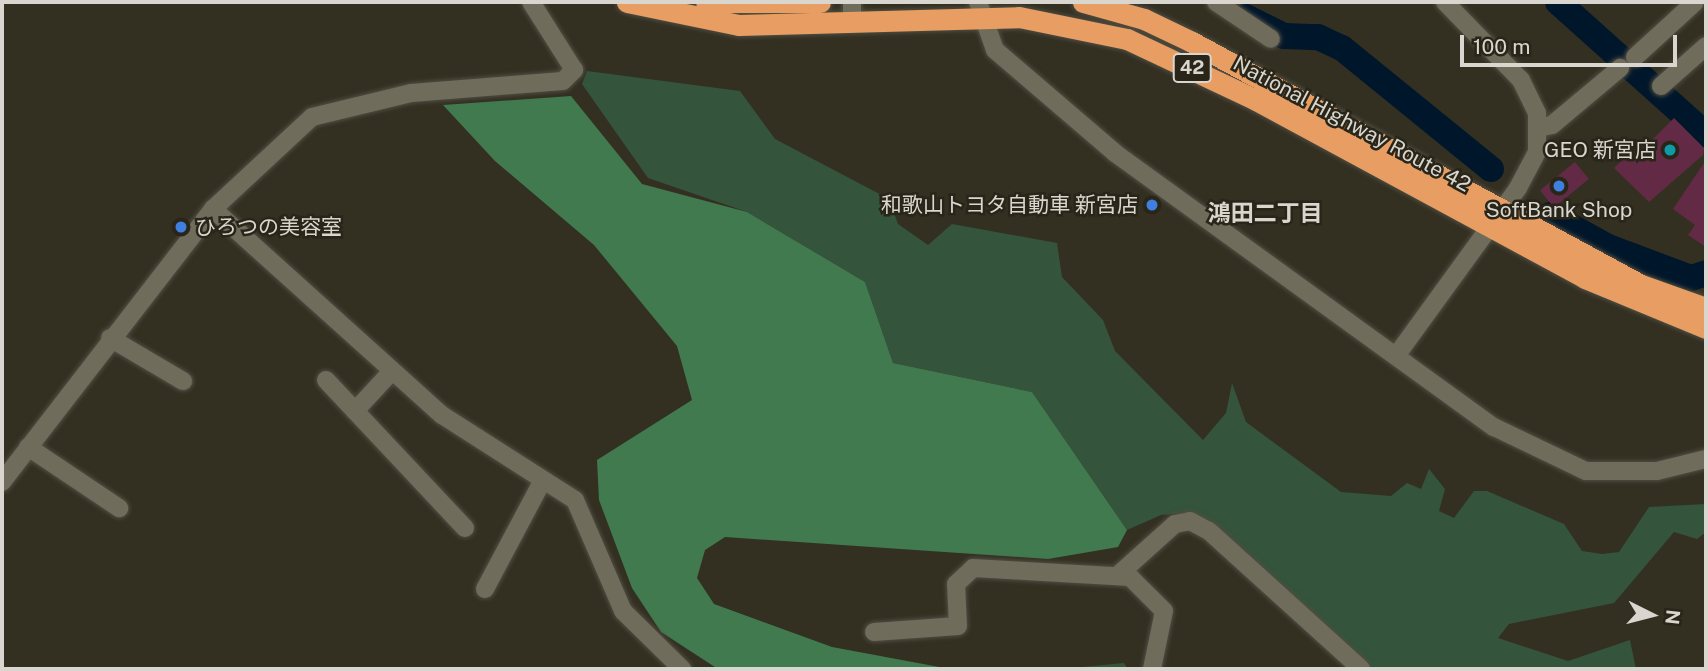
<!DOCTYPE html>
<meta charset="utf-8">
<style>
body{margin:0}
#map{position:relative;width:1708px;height:671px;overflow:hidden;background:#333022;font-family:"Public Sans","Noto Sans JP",sans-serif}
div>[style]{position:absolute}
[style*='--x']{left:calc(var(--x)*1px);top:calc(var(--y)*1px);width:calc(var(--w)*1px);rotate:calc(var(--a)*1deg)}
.green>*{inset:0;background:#34543b}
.forest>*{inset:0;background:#427a50}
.river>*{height:26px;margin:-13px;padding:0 13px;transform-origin:13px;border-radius:13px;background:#00172b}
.building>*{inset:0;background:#632a45;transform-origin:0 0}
.roads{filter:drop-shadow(0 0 2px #504d42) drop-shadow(0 0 2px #504d42)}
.minor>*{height:18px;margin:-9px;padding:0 9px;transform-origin:9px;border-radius:9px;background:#6f6c5c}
.highway>*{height:21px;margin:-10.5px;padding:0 10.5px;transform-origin:10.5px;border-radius:10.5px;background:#e89e63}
.dots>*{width:19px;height:19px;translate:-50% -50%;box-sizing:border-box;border:4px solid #292619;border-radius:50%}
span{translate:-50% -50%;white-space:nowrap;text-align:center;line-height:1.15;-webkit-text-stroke:5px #292619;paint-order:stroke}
.shield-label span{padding:2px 5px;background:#292619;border:2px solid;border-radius:5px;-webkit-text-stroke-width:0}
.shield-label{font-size:19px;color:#d8d6ce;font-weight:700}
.street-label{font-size:21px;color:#d8d6ce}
.poi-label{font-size:21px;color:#d8d6ce}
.right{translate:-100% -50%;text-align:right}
.left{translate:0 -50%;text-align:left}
.neighbourhood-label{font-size:23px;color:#d8d6ce;font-weight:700}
.frame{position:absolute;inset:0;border:4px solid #d8d6ce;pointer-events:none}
.north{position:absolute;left:1617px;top:580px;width:70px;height:70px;-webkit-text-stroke:5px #292619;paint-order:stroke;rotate:96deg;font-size:19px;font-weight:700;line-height:28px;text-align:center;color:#d8d6ce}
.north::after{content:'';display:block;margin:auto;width:24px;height:32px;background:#d8d6ce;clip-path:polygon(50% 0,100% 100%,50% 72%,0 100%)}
.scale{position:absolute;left:1460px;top:35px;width:217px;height:32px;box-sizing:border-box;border:4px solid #d8d6ce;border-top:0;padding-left:9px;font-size:21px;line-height:24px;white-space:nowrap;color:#d8d6ce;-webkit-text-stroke:5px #292619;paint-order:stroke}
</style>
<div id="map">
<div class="green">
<div style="clip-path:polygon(587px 71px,740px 91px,775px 139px,889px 199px,898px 224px,928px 245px,952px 224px,1057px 243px,1062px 277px,1103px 320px,1115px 351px,1203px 440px,1226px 413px,1232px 383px,1246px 422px,1341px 492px,1391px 496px,1407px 483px,1421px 489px,1429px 469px,1445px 489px,1439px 511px,1454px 518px,1474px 491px,1487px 491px,1564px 524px,1582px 551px,1602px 554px,1619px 552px,1649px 507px,1706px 504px,1706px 532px,1697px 539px,1674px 532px,1614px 603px,1509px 624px,1498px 638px,1568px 661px,1630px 640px,1636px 669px,1371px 669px,1239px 548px,1190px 513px,1161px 515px,1127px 530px,1032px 392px,893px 363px,865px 282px,747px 212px,648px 178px,582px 84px)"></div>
<div style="clip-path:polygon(1124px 663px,1128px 669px,1062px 669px)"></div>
</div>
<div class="forest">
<div style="clip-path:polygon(571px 96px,642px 184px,747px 212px,865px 282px,893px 363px,1032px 392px,1127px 530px,1118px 547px,1048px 559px,725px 537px,705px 550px,697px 578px,714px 604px,832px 647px,950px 669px,718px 669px,661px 632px,632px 588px,599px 500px,597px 460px,692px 400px,677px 346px,594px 245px,495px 161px,443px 105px)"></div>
</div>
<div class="river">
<div style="--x:1558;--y:2;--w:199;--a:41.9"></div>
<div style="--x:1246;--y:17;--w:42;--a:26.6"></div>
<div style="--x:1284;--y:36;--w:34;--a:2"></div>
<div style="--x:1318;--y:37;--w:26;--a:25"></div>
<div style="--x:1342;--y:48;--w:192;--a:39.1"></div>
<div style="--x:1550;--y:215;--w:66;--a:28.9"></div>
<div style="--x:1608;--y:247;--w:89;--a:20.5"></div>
<div style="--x:1691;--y:278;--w:16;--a:-18"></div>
</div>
<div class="building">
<div style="clip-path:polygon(1674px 118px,1704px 148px,1703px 155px,1649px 202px,1614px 168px,1631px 151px,1636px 156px)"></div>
<div style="clip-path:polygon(1706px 160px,1706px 247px,1688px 235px,1695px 225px,1673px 209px)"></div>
<div style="left:1575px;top:162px;width:22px;height:45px;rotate:51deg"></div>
</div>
<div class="roads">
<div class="minor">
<div style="--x:852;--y:2;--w:17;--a:90"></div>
<div style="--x:978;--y:2;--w:51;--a:70.5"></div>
<div style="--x:995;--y:50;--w:158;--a:40.6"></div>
<div style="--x:1115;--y:153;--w:468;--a:35.9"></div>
<div style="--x:1494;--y:427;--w:102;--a:25.6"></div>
<div style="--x:1586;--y:471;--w:71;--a:0"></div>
<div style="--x:1657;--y:471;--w:50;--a:-13.8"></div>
<div style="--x:1216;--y:2;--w:66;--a:33.9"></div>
<div style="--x:1635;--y:57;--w:81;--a:-42.5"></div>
<div style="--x:1661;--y:86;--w:60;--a:-41.6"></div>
<div style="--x:1537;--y:128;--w:15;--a:-11"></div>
<div style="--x:1552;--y:125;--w:89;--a:-40"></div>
<div style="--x:213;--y:209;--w:308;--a:42"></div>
<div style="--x:442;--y:415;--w:158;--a:32.6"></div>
<div style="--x:575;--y:500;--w:121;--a:66.6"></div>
<div style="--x:623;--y:611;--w:83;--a:44.5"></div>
<div style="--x:110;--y:338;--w:85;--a:30.5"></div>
<div style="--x:1396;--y:356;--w:208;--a:-54"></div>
<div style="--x:1518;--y:188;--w:41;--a:-62.2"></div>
<div style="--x:1537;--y:152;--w:39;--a:-90"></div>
<div style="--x:1537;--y:113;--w:37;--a:-116"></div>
<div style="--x:1521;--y:80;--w:109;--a:-134.3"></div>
<div style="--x:326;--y:380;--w:203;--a:46.8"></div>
<div style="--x:355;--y:411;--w:53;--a:-47.3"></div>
<div style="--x:28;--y:447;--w:110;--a:33.8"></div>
<div style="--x:2;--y:482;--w:345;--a:-52.3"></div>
<div style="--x:213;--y:209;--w:135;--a:-42.9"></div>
<div style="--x:312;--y:117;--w:102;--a:-13.6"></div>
<div style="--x:411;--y:93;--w:152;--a:-4.5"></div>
<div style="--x:563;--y:81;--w:16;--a:-45"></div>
<div style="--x:574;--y:70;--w:80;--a:-122.3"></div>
<div style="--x:1117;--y:576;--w:78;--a:-41.9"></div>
<div style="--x:1175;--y:524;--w:15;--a:-11"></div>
<div style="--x:1190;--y:521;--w:21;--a:28"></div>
<div style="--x:1209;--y:531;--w:205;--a:42.2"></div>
<div style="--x:485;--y:589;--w:123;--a:-62"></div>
<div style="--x:874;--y:632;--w:84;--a:-4.1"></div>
<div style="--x:958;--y:626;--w:42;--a:-92.7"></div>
<div style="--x:956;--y:584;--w:23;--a:-43"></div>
<div style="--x:973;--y:568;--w:157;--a:3.3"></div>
<div style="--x:1130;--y:577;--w:48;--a:45"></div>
<div style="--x:1164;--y:611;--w:59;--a:101.7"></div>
</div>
<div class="highway">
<div style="--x:627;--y:2;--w:114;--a:11.6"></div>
<div style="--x:739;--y:25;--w:280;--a:-1.6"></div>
<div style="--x:1019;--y:17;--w:110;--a:11.5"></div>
<div style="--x:1127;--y:39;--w:143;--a:25.3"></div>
<div style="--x:1256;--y:100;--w:374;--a:28.4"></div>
<div style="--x:1585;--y:278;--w:131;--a:22.5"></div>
<div style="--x:706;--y:2;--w:114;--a:0"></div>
<div style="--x:1083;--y:2;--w:63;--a:15.6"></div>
<div style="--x:1144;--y:19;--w:53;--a:25.6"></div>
<div style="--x:1192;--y:42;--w:511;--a:28.42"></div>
<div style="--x:1641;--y:285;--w:69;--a:19.5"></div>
</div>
</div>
<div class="dots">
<div style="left:1670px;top:150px;background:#0f9aa8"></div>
<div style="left:1559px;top:186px;background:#3f7fe0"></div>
<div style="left:1152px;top:205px;background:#3f7fe0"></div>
<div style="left:181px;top:227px;background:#3f7fe0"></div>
</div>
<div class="shield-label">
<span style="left:1192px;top:68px">42</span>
</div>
<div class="street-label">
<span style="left:1352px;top:124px;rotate:28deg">National Highway Route 42</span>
</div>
<div class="poi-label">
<span class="right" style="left:1656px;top:150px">GEO 新宮店</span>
<span class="right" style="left:1138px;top:205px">和歌山トヨタ自動車 新宮店</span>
<span style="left:1559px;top:210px">SoftBank Shop</span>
<span class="left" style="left:195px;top:227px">ひろつの美容室</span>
</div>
<div class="neighbourhood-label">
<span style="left:1265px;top:213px">鴻田二丁目</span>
</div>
<div class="frame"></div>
<div class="north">N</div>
<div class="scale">100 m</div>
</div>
